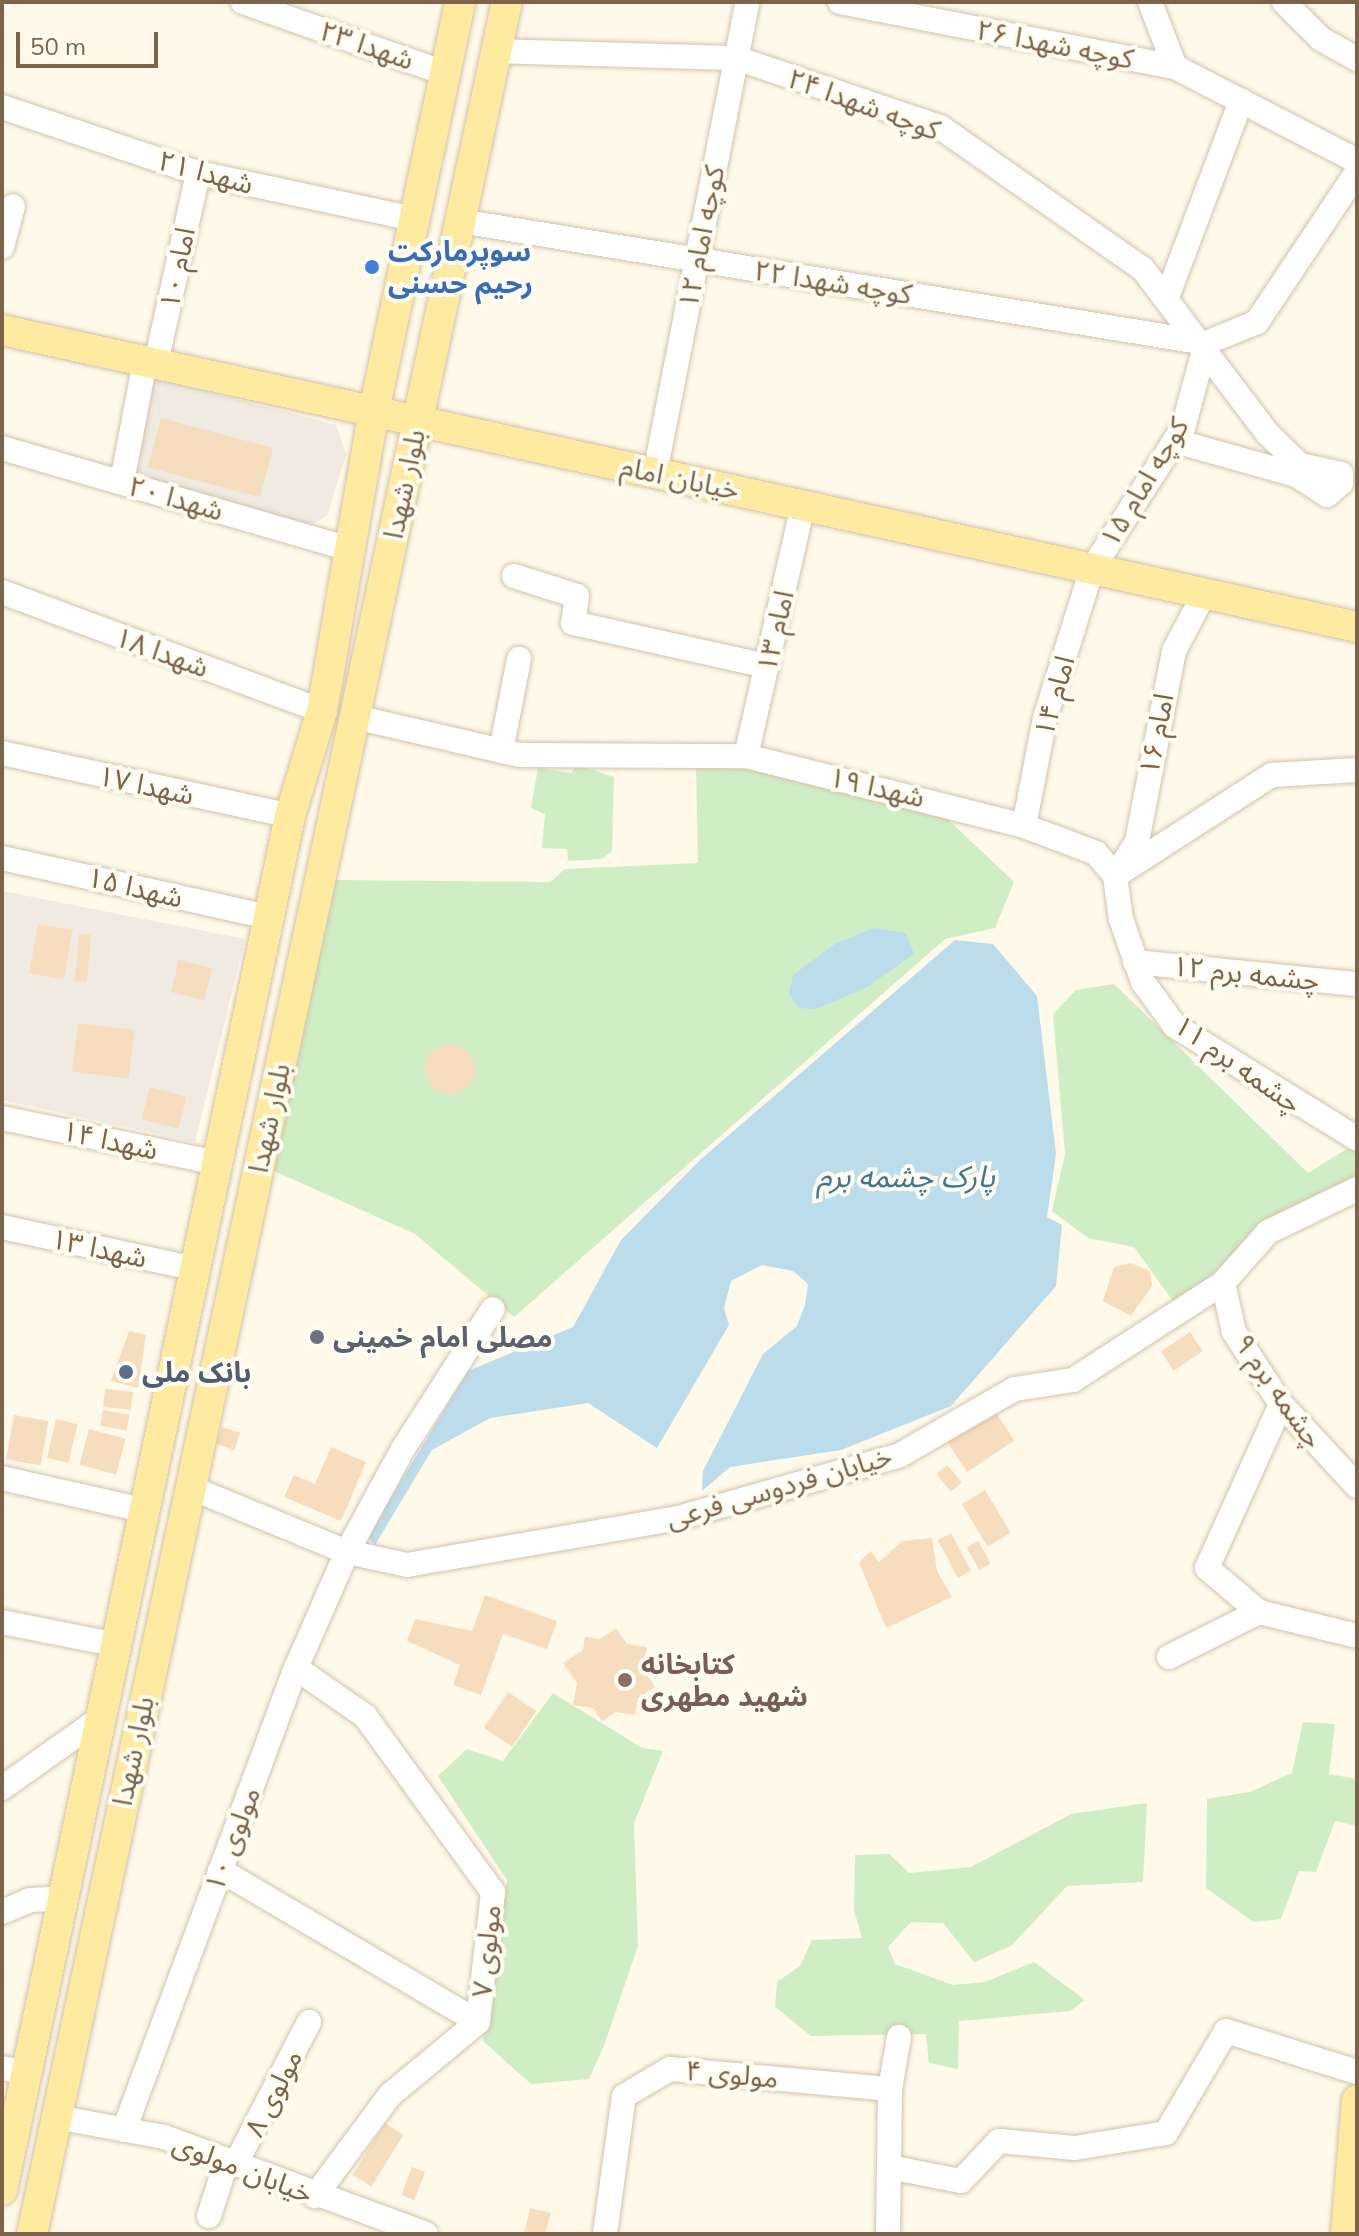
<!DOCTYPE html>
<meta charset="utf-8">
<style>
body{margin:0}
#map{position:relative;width:1359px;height:2236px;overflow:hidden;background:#fef9e9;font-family:Mulish,"Noto Sans Arabic",sans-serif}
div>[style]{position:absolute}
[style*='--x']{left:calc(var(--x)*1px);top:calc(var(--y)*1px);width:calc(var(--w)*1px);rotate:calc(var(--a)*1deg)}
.industrial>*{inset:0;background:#efeae2}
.green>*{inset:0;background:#cfeec5}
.water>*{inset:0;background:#bbdcea}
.building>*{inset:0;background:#f6ddbe;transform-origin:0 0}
.round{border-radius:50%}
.roads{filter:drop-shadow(0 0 2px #d2c3ac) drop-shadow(0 0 2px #d2c3ac)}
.minor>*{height:24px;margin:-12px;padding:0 12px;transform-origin:12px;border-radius:12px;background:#fff}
.major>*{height:30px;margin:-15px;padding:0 15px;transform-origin:15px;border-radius:15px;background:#ffeb9f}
.dots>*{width:22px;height:22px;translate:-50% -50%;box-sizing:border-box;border:4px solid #fffcf1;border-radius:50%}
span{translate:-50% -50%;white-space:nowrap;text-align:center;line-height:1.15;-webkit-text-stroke:8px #fffcf1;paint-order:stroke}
.street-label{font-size:28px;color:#7c6349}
.shop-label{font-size:28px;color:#366cbe;font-weight:700}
.left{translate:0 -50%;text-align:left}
.worship-label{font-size:28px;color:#5b616d;font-weight:700}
.service-label{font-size:28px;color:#4e5e75;font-weight:700}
.education-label{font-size:28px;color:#785e54;font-weight:700}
.water-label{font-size:30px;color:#417690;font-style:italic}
.frame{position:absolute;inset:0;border:4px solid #7c6349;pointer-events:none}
.scale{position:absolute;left:16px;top:32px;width:142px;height:36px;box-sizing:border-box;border:4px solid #7c6349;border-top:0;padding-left:10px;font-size:24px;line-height:28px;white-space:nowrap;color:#7c6349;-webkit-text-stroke:6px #fffcf1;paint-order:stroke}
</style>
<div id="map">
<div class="industrial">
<div style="clip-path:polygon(150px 377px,336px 425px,346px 454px,327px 516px,305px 528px,127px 475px)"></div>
<div style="clip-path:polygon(2px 891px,245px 939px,195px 1142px,2px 1100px)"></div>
</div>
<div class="green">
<div style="clip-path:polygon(577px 765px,614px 777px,612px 851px,602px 859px,568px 861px,567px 849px,542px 848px,545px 814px,531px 808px,538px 768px,571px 773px)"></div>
<div style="clip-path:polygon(750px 765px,939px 811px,1014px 882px,995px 928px,945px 939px,514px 1317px,415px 1234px,272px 1170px,336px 880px,550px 882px,565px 869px,698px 863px,696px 767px)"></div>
<div style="clip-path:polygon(1114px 984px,1308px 1173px,1350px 1147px,1357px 1154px,1357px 1185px,1248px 1239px,1178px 1308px,1134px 1247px,1088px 1238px,1052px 1211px,1065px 1154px,1053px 1014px,1076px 990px)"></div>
<div style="clip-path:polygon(553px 1693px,642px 1748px,663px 1751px,634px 1823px,638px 1946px,605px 2043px,589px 2079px,531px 2084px,483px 2041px,507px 1880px,438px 1776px,467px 1749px,503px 1761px)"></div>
<div style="clip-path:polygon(1303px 1722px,1335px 1724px,1329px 1774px,1357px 1779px,1357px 1826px,1335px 1821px,1316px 1872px,1299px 1871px,1281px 1919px,1253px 1922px,1206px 1888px,1207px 1799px,1250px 1792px,1292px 1773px)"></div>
<div style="clip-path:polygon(1147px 1803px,1143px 1882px,1067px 1886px,1011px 1946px,974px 1962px,943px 1923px,911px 1922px,888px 1947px,895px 1964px,953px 1985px,985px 1982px,1034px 1962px,1085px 2000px,1070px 2011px,959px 2021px,958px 2069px,929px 2063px,926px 2034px,811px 2036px,775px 2007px,777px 1982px,800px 1966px,812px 1940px,862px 1938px,854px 1910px,855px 1855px,889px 1854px,909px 1873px,971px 1867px,1071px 1814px)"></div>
</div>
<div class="water">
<div style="clip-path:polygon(874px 928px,906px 933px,914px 954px,867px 987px,816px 1009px,799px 1008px,789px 994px,793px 975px,835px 944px)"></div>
<div style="clip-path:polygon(955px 940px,993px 944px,1037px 996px,1056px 1154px,1047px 1217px,1062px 1225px,1056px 1286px,951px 1406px,841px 1450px,730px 1467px,702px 1491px,703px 1471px,763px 1354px,797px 1326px,805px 1305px,808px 1284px,793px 1271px,762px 1265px,731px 1281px,724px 1308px,729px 1325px,657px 1448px,588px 1403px,490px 1418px,432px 1450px,375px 1545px,367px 1537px,468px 1371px,573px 1327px,621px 1240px,700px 1160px)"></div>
</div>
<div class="building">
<div style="left:161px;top:418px;width:116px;height:51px;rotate:15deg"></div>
<div style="left:38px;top:924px;width:35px;height:50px;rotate:10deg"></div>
<div style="left:79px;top:934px;width:12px;height:47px;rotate:5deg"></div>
<div style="left:179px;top:960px;width:34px;height:33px;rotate:14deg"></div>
<div style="left:78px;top:1023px;width:57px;height:49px;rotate:7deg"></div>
<div class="round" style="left:425px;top:1044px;width:50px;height:50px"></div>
<div style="left:150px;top:1087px;width:38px;height:33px;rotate:15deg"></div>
<div style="clip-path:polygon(1131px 1263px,1150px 1271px,1152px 1286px,1131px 1316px,1103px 1301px,1114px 1267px)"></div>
<div style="clip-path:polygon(129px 1331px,146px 1335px,138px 1388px,111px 1381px)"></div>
<div style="left:1190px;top:1332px;width:23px;height:35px;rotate:56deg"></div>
<div style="left:105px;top:1389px;width:28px;height:18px;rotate:6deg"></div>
<div style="left:992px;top:1407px;width:40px;height:57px;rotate:56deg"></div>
<div style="left:103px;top:1410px;width:27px;height:16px;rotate:10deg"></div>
<div style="left:14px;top:1415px;width:35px;height:45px;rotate:10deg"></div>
<div style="left:56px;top:1419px;width:22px;height:40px;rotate:13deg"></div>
<div style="left:222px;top:1427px;width:19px;height:18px;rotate:18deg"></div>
<div style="left:89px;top:1429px;width:38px;height:37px;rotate:15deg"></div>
<div style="clip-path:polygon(331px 1447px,366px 1462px,341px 1521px,284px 1497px,294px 1475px,315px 1484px)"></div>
<div style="left:947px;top:1465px;width:23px;height:14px;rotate:50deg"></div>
<div style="left:985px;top:1490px;width:50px;height:27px;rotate:59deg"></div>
<div style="left:951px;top:1533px;width:43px;height:15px;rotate:62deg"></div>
<div style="clip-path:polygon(932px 1538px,937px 1571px,952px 1597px,886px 1628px,859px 1562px,871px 1551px,879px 1562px,902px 1541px)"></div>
<div style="left:978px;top:1541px;width:26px;height:13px;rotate:61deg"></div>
<div style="clip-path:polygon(485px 1595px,557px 1621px,547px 1649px,503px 1634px,481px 1695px,453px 1685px,460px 1665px,407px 1641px,415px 1619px,472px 1631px)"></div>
<div style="clip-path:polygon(616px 1628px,627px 1644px,647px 1647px,643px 1669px,655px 1687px,638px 1698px,635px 1715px,616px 1712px,602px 1721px,593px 1708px,573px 1705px,577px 1683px,563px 1663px,583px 1650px,585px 1637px,600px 1639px)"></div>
<div style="left:508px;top:1692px;width:34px;height:43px;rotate:34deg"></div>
<div style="left:385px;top:2123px;width:22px;height:61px;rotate:32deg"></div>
<div style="left:412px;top:2167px;width:14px;height:30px;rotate:21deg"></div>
<div style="clip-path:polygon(530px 2208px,551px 2213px,545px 2234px,524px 2234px)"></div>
</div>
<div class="roads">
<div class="minor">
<div style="--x:243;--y:2;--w:214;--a:19.4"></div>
<div style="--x:840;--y:2;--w:341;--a:11"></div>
<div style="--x:1175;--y:67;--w:205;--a:27.3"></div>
<div style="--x:1150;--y:2;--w:70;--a:69"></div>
<div style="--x:1284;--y:2;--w:52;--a:45"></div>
<div style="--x:1321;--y:39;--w:41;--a:29.1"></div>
<div style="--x:496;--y:51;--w:240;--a:1.7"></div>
<div style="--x:736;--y:58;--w:215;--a:18.7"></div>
<div style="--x:940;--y:127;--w:248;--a:35"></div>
<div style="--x:1143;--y:269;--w:207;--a:52.9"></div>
<div style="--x:1268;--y:434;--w:45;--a:44.1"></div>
<div style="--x:1300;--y:465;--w:42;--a:12.4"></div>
<div style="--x:1341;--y:474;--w:9;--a:90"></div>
<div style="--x:1341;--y:483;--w:18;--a:139"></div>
<div style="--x:1327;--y:495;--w:37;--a:-147"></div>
<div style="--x:1296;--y:475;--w:126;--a:-164.3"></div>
<div style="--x:2;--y:107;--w:207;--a:18.6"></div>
<div style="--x:198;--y:173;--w:221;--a:12"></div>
<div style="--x:460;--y:221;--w:756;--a:9.29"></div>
<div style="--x:2;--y:247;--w:42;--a:-75"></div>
<div style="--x:1167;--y:297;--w:210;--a:-69.3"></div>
<div style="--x:156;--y:363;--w:195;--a:-77.5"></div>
<div style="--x:2;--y:448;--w:361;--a:16.2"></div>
<div style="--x:655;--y:473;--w:480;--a:-78.9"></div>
<div style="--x:122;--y:482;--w:123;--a:-79.2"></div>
<div style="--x:514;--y:576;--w:66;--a:17.6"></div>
<div style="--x:577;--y:596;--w:27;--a:98"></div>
<div style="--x:573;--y:623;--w:199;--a:12.5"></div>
<div style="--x:2;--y:592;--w:341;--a:20.4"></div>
<div style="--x:1204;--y:594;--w:64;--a:117.8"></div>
<div style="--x:1174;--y:651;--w:195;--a:101"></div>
<div style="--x:1137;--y:842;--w:40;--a:122.9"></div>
<div style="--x:1115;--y:876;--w:43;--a:82.1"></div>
<div style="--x:1121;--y:919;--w:67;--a:70.8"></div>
<div style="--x:1143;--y:982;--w:54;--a:54"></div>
<div style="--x:1175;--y:1026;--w:214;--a:31.8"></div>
<div style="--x:355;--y:717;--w:169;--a:13"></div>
<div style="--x:520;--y:755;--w:226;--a:0.3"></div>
<div style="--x:746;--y:756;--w:287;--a:14.1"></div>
<div style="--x:1024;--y:826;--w:77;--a:20.6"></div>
<div style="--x:1096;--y:853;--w:30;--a:50"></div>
<div style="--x:1115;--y:876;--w:187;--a:-32.8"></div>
<div style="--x:1272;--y:775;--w:85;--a:-3.4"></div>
<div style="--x:501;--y:751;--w:94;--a:-78.9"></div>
<div style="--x:2;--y:753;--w:295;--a:12.3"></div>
<div style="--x:746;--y:756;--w:256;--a:-77.2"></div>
<div style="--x:1024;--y:826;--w:110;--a:-79"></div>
<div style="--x:1045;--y:718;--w:156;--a:-72.5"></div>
<div style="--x:1092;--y:569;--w:168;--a:-57.2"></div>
<div style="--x:1183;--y:428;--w:88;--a:-74.9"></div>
<div style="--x:1206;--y:343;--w:55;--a:-22.4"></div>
<div style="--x:1257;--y:322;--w:180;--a:-56.3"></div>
<div style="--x:2;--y:858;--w:273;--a:12.5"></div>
<div style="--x:1135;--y:962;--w:223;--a:5.7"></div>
<div style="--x:2;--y:1118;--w:220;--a:11.8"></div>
<div style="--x:2;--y:1227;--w:198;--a:12.2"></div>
<div style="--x:1223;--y:1283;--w:50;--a:77.3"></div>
<div style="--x:1234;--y:1332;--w:86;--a:56.9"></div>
<div style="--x:1281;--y:1404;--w:112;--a:47.2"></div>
<div style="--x:2;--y:1478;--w:145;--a:12.8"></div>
<div style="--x:189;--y:1487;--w:171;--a:22.4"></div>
<div style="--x:347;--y:1552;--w:61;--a:12.2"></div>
<div style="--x:407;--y:1565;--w:275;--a:-9.8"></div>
<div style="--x:678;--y:1518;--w:231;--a:-15.8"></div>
<div style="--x:900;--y:1455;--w:133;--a:-29.9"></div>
<div style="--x:1015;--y:1389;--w:59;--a:-8.8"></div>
<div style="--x:1073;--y:1380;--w:179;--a:-32.9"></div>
<div style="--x:1223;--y:1283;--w:68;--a:-48.6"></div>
<div style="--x:1268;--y:1232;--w:99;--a:-25.8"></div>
<div style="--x:1259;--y:1612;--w:68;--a:-139.8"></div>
<div style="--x:1207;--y:1568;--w:180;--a:-65.7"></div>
<div style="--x:2;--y:1622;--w:118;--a:11.2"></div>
<div style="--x:1169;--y:1657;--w:101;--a:-26.6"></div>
<div style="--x:1259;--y:1612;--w:101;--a:13.8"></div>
<div style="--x:296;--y:1668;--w:84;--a:34.8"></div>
<div style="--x:365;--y:1716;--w:218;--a:54"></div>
<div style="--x:493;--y:1892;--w:131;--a:96.6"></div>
<div style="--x:478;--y:2022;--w:114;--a:140.3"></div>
<div style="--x:390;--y:2095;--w:126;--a:126.6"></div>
<div style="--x:2;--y:1788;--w:121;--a:-35.3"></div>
<div style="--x:220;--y:1870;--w:299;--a:30.5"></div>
<div style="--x:2;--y:1912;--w:30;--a:-23"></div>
<div style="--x:30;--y:1900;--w:34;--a:-3"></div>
<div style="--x:2;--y:2068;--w:25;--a:11"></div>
<div style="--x:56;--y:2117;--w:110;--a:10.5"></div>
<div style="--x:164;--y:2137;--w:279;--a:20.3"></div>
<div style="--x:124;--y:2130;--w:493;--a:-69.6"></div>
<div style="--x:296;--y:1668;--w:127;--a:-66.3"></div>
<div style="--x:347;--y:1552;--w:117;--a:-61.5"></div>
<div style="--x:403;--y:1449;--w:166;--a:-57.3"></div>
<div style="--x:236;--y:2163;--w:159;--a:-62.6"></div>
<div style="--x:889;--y:2167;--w:73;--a:11"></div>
<div style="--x:961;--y:2181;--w:55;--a:-46.5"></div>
<div style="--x:999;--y:2141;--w:76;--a:5.3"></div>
<div style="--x:1075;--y:2148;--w:92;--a:-9.4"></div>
<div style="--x:1166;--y:2133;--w:118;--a:-59.5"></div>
<div style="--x:1226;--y:2031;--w:137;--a:17.4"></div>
<div style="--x:209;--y:2216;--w:59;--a:-72.2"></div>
<div style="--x:605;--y:2234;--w:139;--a:-82.2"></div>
<div style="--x:624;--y:2096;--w:53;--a:-30.4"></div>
<div style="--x:670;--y:2069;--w:221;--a:5.2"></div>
<div style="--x:888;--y:2234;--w:145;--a:-89.2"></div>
<div style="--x:890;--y:2089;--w:53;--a:-80.2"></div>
</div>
<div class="major">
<div style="--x:2;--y:330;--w:1387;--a:12.36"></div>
<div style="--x:2;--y:2190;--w:1404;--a:-78.16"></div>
<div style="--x:290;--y:816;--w:110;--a:-73.1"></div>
<div style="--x:322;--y:711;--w:304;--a:-80.2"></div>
<div style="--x:374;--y:411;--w:418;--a:-78.1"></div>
<div style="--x:32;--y:2234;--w:2282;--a:-77.99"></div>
<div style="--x:1346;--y:2234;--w:134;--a:-85.3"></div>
</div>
</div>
<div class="dots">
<div style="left:372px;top:267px;background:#3f7fe0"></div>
<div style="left:317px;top:1337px;background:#6b7280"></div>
<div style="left:126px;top:1372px;background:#5c6f8a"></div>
<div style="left:625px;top:1680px;background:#8d6e63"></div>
</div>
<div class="street-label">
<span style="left:1055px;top:44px;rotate:11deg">کوچه شهدا ۲۶</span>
<span style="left:367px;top:45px;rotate:19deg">شهدا ۲۳</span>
<span style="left:864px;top:104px;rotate:20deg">کوچه شهدا ۲۴</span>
<span style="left:206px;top:172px;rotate:15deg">شهدا ۲۱</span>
<span style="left:701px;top:237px;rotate:-79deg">کوچه امام ۱۲</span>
<span style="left:177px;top:268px;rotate:-78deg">امام ۱۰</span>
<span style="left:833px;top:282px;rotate:9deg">کوچه شهدا ۲۲</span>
<span style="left:680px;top:478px;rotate:12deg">خیابان امام</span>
<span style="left:1144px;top:482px;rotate:-59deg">کوچه امام ۱۵</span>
<span style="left:404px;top:484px;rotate:-78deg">بلوار شهدا</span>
<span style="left:176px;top:498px;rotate:16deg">شهدا ۲۰</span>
<span style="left:775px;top:631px;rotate:-77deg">امام ۱۳</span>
<span style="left:162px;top:652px;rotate:20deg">شهدا ۱۸</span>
<span style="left:1054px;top:696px;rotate:-74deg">امام ۱۴</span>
<span style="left:1156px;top:734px;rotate:-79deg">امام ۱۶</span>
<span style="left:146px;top:785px;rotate:12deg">شهدا ۱۷</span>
<span style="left:877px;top:787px;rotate:13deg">شهدا ۱۹</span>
<span style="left:135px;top:887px;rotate:13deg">شهدا ۱۵</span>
<span style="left:1246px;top:973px;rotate:6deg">چشمه برم ۱۲</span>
<span style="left:1238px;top:1064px;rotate:35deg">چشمه برم ۱۱</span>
<span style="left:269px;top:1118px;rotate:-78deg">بلوار شهدا</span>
<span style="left:110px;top:1140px;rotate:12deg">شهدا ۱۴</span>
<span style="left:99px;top:1248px;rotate:12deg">شهدا ۱۳</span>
<span style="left:1279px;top:1391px;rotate:55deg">چشمه برم ۹</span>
<span style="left:779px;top:1487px;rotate:-16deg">خیابان فردوسی فرعی</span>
<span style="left:133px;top:1751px;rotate:-78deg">بلوار شهدا</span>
<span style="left:232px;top:1839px;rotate:-69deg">مولوی ۱۰</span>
<span style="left:486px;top:1951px;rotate:-84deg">مولوی ۷</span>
<span style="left:732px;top:2074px;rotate:5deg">مولوی ۴</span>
<span style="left:273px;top:2093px;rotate:-63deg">مولوی ۸</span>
<span style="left:243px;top:2168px;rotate:21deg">خیابان مولوی</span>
</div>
<div class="shop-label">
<span class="left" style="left:388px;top:267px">سوپرمارکت<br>رحیم حسنی</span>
</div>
<div class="worship-label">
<span class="left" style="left:333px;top:1337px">مصلی امام خمینی</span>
</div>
<div class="service-label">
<span class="left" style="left:142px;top:1372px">بانک ملی</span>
</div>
<div class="education-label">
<span class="left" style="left:641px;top:1680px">کتابخانه<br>شهید مطهری</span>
</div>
<div class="water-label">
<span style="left:906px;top:1176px">پارک چشمه برم</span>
</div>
<div class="frame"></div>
<div class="scale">50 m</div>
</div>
